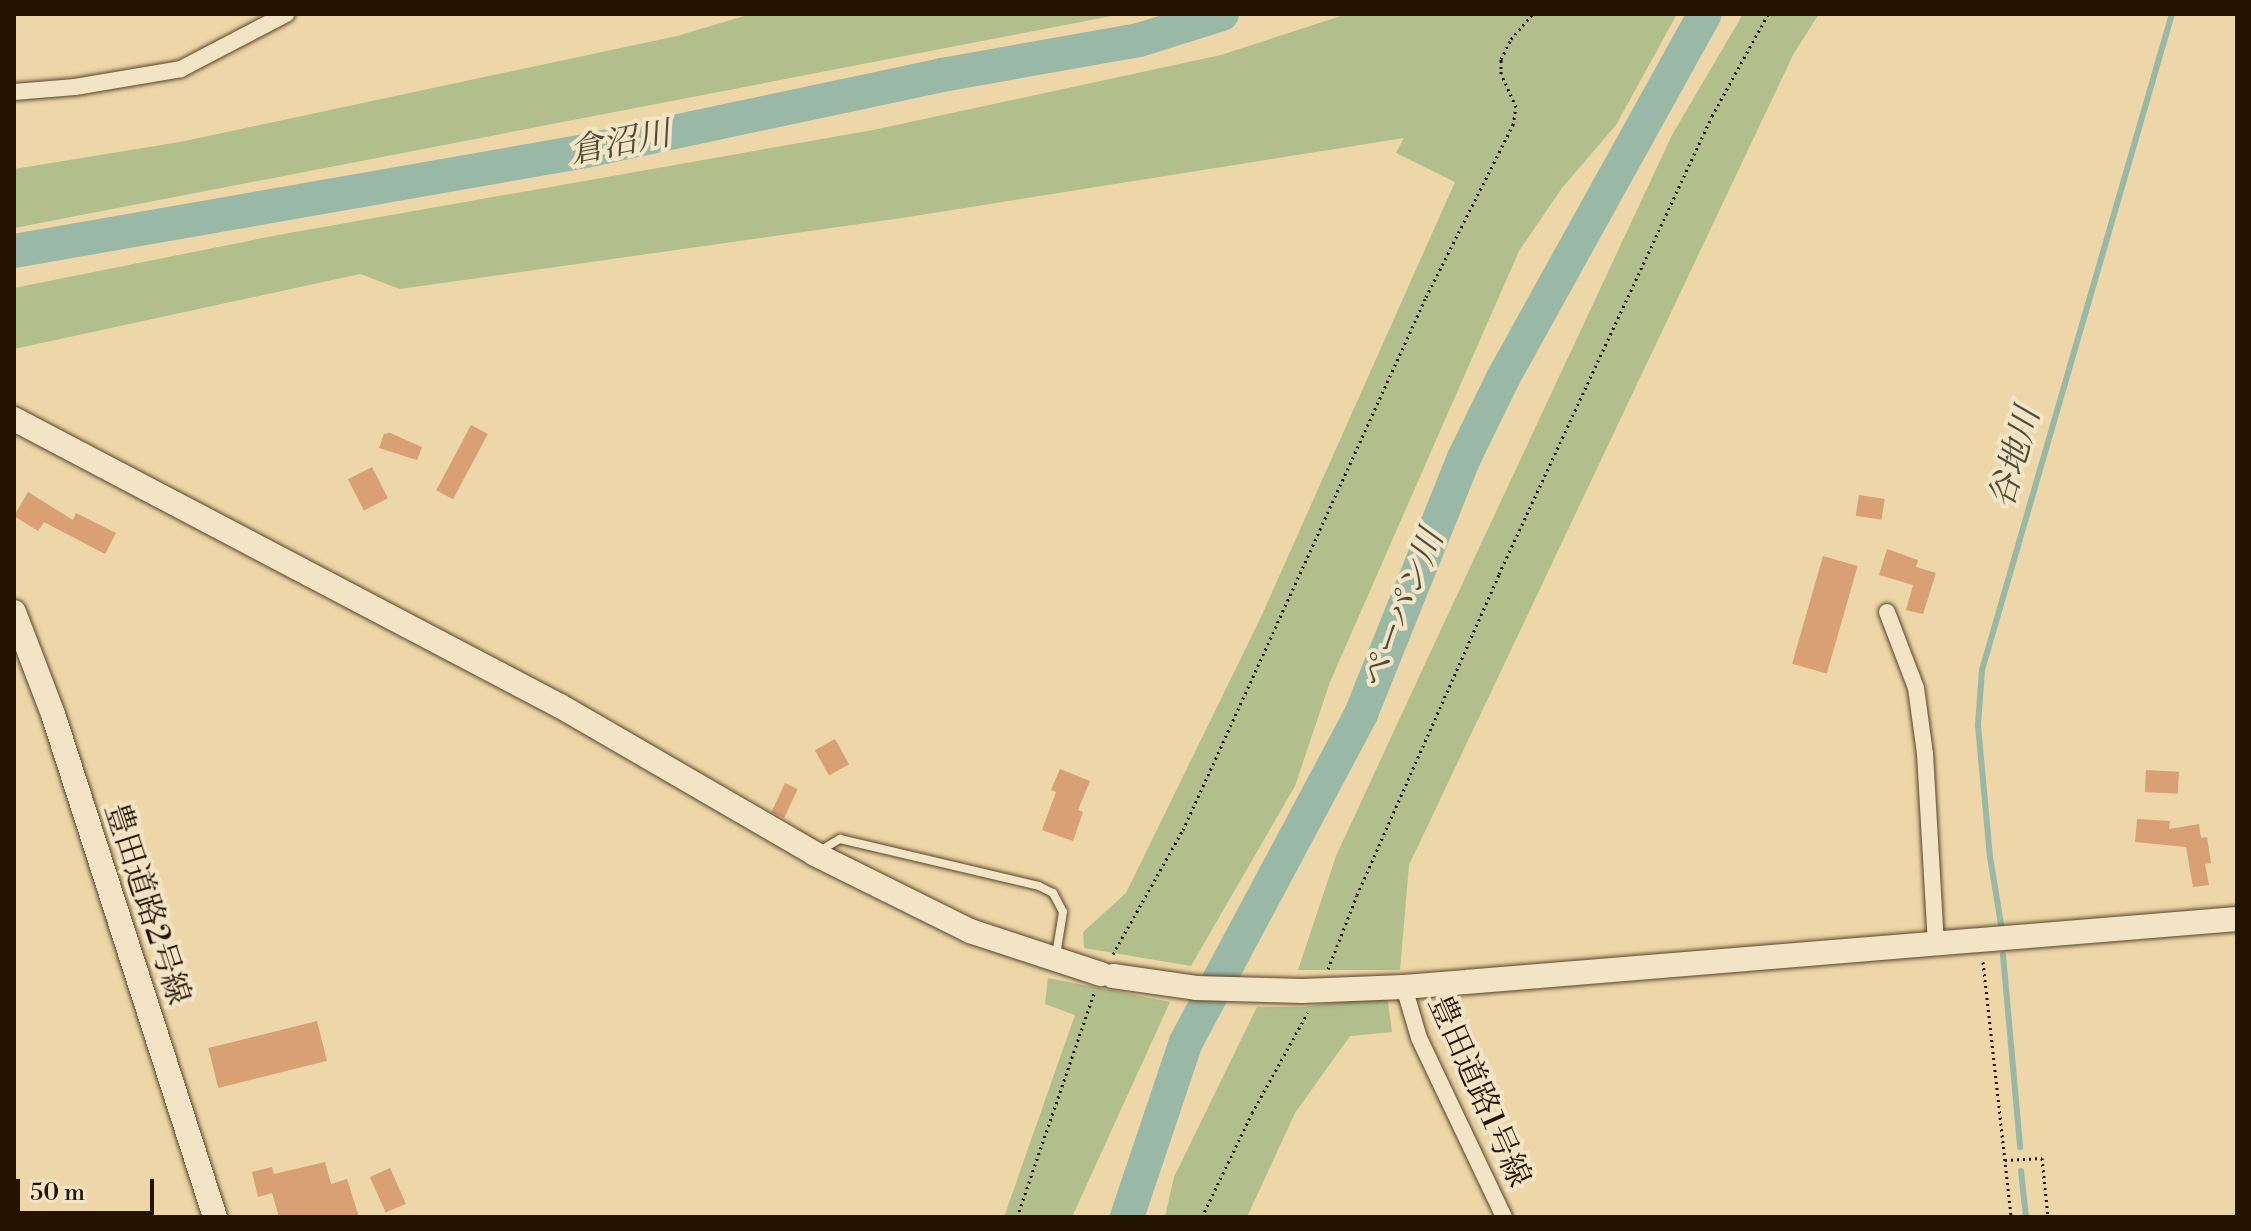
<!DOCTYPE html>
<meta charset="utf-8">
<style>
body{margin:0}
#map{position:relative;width:2251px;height:1231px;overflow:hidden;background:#edd6a7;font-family:"Libre Bodoni","Noto Serif JP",serif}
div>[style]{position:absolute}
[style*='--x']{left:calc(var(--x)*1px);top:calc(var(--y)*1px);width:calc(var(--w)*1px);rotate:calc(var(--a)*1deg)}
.green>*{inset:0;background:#b2bf8c}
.stream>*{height:6px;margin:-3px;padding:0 3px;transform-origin:3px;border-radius:3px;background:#99b9a6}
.river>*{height:34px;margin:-17px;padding:0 17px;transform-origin:17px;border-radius:17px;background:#99b9a6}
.building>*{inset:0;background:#d99f75;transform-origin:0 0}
.path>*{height:3px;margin-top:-1.5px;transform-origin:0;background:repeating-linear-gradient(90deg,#241300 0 2px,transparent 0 6px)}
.roads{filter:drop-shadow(0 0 2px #56442a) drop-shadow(0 0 2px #56442a)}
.lane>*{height:8px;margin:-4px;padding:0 4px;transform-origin:4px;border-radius:4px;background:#f3e4c6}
.street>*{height:16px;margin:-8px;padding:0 8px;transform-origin:8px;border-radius:8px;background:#f3e4c6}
.secondary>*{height:24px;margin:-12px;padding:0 12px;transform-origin:12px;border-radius:12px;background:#f3e4c6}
span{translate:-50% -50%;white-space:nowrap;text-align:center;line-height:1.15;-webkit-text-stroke:8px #f3e4c6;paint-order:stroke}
.street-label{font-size:32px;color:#241300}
.water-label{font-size:34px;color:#4d4d3a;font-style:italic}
.frame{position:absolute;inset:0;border:16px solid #241300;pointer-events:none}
.scale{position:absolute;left:16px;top:1179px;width:138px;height:36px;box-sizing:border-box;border:4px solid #241300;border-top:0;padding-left:10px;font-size:24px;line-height:28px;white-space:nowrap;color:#241300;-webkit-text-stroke:6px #f3e4c6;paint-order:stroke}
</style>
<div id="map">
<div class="green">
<div style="clip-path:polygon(751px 14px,1122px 14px,14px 228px,14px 169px,180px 142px,677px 36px)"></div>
<div style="clip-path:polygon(1347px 14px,1677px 14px,1616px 125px,1562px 188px,1519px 251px,1330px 682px,1295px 786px,1191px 966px,1084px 948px,1083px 932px,1126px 893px,1261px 617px,1455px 182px,1396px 153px,1404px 138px,902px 218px,400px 289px,360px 274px,14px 349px,14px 288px,278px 235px,873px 130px,1221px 55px)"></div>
<div style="clip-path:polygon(1743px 14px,1819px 14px,1794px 53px,1409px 865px,1400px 970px,1298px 970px,1336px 856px,1437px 638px,1672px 135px)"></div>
<div style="clip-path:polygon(1048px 978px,1170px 1002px,1072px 1217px,1004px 1217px,1075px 1015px,1045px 1004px)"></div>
<div style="clip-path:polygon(1387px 996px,1392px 1032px,1350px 1036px,1295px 1113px,1247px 1217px,1165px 1217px,1174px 1177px,1257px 1007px,1303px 1007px)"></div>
</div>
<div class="stream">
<div style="--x:2001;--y:924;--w:68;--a:-99.3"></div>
<div style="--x:1990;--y:857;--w:133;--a:-95.2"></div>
<div style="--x:1978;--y:725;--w:55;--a:-85.8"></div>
<div style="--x:1982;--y:670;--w:683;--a:-73.85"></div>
<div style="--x:2003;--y:955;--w:193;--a:84.9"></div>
<div style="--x:2021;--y:1171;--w:46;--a:83.8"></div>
</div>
<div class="river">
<div style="--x:14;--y:251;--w:580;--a:-9.93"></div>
<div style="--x:585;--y:151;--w:365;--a:-12"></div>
<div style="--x:942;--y:75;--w:200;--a:-10.1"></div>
<div style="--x:1139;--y:40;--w:87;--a:-17.4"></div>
<div style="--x:1127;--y:1217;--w:185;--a:-71.4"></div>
<div style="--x:1186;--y:1042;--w:372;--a:-61.9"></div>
<div style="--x:1361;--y:714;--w:276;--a:-68.1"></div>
<div style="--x:1464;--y:458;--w:89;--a:-64"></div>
<div style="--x:1503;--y:378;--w:416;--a:-61"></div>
</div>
<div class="building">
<div style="left:471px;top:425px;width:19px;height:74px;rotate:28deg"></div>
<div style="clip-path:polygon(390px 433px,422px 447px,417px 460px,379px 448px,384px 434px)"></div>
<div style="left:372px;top:467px;width:35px;height:27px;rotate:63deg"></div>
<div style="clip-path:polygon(28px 492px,73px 520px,76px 513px,116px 533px,105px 554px,44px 522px,38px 531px,14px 516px)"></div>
<div style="left:1859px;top:495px;width:26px;height:21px;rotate:9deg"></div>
<div style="clip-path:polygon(1887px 549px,1918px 560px,1916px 567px,1936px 573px,1923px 614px,1906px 610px,1913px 585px,1879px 575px)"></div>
<div style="left:1823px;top:556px;width:36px;height:112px;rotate:16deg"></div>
<div style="left:835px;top:739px;width:29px;height:23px;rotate:61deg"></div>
<div style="clip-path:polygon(1060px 769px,1090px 781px,1078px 810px,1083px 812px,1073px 841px,1042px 830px,1056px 792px,1051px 790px)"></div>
<div style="left:2146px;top:770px;width:33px;height:22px;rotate:3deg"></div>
<div style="left:785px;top:783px;width:14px;height:32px;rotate:25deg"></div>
<div style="clip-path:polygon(2137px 819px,2170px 821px,2169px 829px,2199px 824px,2201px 838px,2207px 837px,2211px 863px,2205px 864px,2209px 885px,2193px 887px,2186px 847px,2135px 842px)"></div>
<div style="left:317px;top:1021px;width:41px;height:112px;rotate:76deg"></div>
<div style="clip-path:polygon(325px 1162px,331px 1184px,347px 1179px,359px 1217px,279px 1217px,272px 1193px,258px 1197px,252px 1172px,272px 1167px,274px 1174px)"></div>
<div style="left:390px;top:1168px;width:39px;height:22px;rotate:66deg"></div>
</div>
<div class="path">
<div style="--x:1113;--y:954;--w:142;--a:-60.6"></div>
<div style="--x:1183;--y:830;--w:586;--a:-65.49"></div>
<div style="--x:1426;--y:297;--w:193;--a:-63.2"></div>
<div style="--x:1513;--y:125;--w:18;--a:-81"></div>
<div style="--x:1516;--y:107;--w:36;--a:-114"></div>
<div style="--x:1501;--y:74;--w:15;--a:-90"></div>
<div style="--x:1501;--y:59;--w:22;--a:-63"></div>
<div style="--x:1511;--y:39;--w:33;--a:-49"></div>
<div style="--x:1983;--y:962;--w:257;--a:83.7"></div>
<div style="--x:1328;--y:969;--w:79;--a:-68.6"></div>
<div style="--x:1357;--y:895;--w:351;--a:-66.1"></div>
<div style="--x:1499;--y:574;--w:505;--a:-65.06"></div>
<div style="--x:1712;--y:116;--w:116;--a:-61.2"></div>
<div style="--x:2005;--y:1160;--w:37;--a:-3"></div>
<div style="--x:2042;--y:1158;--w:59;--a:84.2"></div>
<div style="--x:1017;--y:1217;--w:236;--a:-71"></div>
<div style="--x:1202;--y:1217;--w:115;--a:-64.3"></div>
<div style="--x:1252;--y:1113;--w:115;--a:-61"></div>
</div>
<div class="roads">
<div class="lane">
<div style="--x:818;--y:852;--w:26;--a:-31"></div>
<div style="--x:840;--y:839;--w:204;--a:13.3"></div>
<div style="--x:1039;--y:886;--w:16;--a:27"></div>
<div style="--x:1053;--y:893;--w:21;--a:62"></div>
<div style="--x:1063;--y:912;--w:44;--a:99.2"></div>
</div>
<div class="street">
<div style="--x:14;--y:92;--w:61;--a:-4.7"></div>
<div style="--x:75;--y:87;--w:108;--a:-9.6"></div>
<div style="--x:181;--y:69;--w:119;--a:-27.6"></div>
<div style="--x:1887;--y:612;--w:81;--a:69.1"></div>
<div style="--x:1916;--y:688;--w:67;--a:82.2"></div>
<div style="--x:1925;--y:754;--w:190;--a:86.7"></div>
<div style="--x:1404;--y:987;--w:53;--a:73.6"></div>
<div style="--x:1419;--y:1038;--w:198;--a:64.6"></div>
</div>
<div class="secondary">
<div style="--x:14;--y:419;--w:617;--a:27.73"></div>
<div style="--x:560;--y:706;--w:295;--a:30.1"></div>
<div style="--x:815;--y:854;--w:173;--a:26.4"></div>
<div style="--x:970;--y:931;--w:138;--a:18.2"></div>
<div style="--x:14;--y:612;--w:109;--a:69.1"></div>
<div style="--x:53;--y:714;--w:528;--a:72.15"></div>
<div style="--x:1113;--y:976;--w:84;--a:8.2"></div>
<div style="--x:1196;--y:988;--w:106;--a:1.6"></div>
<div style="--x:1302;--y:991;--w:102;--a:-2.2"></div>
<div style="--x:1404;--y:987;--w:836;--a:-4.67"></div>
</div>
</div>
<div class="street-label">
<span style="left:147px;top:904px;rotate:72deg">豊田道路2号線</span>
<span style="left:1479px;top:1091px;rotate:66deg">豊田道路1号線</span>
</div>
<div class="water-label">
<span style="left:620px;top:144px;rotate:-11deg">倉沼川</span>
<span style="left:2016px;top:458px;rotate:-74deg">谷地川</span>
<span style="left:1403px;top:610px;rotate:-68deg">ペーパン川</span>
</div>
<div class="frame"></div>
<div class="scale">50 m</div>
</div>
